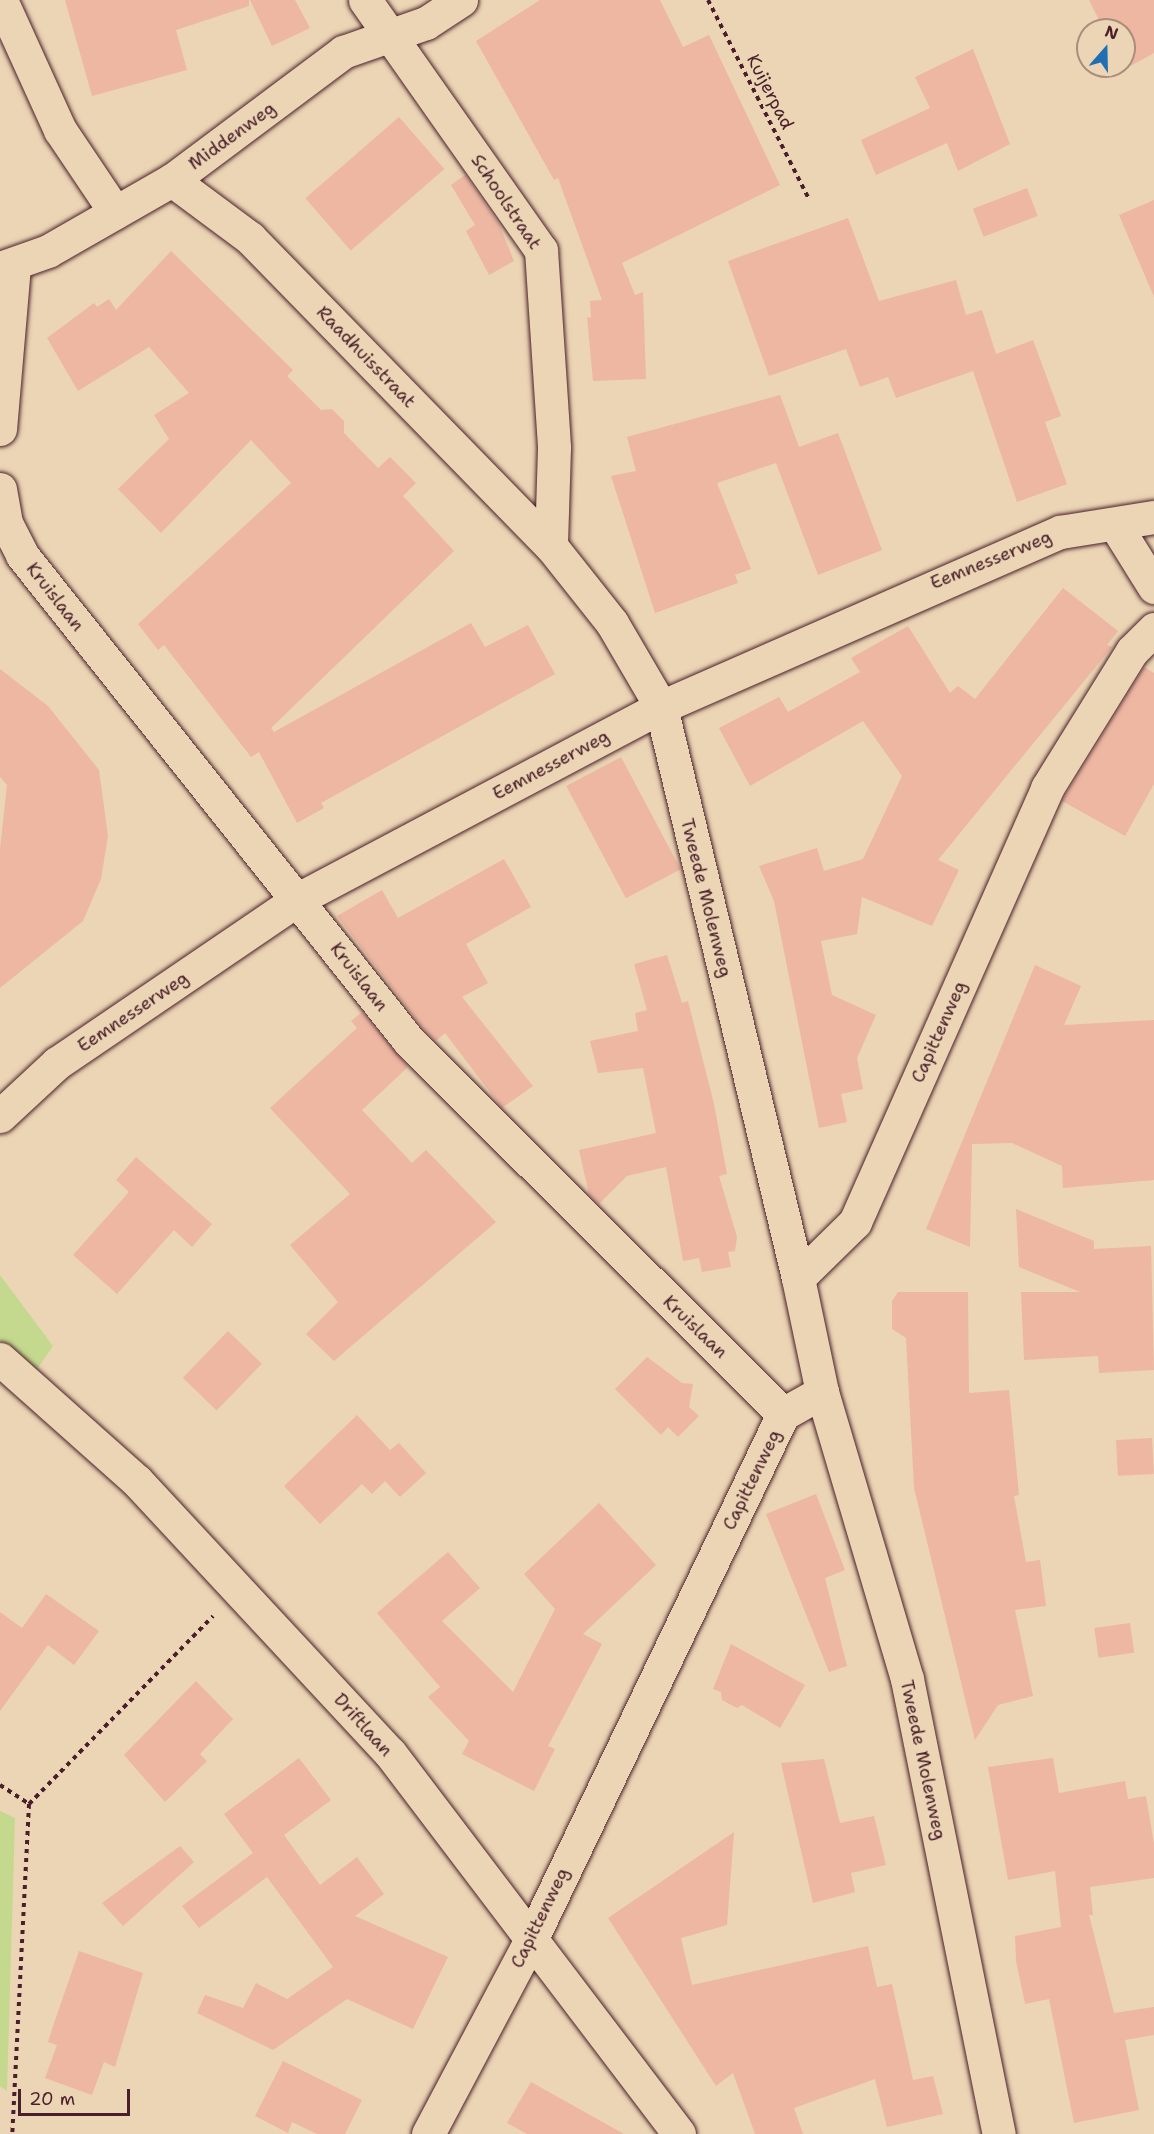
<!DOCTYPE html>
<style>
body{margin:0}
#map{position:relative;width:1154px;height:2134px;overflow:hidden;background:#ebd5b4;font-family:"Shantell Sans",sans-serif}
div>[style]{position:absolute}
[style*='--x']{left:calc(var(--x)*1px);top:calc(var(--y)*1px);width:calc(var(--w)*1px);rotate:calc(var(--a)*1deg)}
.green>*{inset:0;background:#c4d98e}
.building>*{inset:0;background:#edb7a2;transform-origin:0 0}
.path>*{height:4px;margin-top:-2px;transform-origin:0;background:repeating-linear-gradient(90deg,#4a1f2b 0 4.5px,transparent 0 9px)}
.roads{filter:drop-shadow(0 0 2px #4a1f2b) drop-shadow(0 0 2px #4a1f2b)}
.minor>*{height:33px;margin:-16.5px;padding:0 16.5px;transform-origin:16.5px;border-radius:16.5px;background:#ebd5b4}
span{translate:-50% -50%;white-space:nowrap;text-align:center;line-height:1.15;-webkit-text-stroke:4.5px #ebd5b4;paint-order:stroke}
.street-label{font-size:18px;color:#4a1f2b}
.north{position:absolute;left:1076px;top:18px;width:60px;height:60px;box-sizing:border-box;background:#ebd5b4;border:2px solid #ab8c7d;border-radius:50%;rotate:20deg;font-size:16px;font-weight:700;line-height:24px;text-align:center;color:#4a1f2b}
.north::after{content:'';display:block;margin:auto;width:21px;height:27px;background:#1f6fb2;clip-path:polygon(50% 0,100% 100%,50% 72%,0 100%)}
.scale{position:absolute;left:18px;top:2089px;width:112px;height:27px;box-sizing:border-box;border:3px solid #4a1f2b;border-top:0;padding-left:8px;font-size:18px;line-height:21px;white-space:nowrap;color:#4a1f2b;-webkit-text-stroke:4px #ebd5b4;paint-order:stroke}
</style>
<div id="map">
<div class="green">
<div style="clip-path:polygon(0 1275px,53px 1346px,35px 1372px,0 1340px)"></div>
<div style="clip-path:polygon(0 1811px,15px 1818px,7px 2091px,0 2086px)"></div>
</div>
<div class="building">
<div style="clip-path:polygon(65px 0,249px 0,249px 6px,176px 30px,187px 70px,92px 96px)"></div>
<div style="clip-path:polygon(250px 0,295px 0,310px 28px,272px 46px)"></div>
<div style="clip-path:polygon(540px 0,660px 0,683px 47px,709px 35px,780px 185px,622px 263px,635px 295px,643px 292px,646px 379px,593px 381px,587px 317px,591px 318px,590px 301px,602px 300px,558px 178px,554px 180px,476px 41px)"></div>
<div style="clip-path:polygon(1089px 0,1154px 0,1154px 53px,1123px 70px,1124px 30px,1104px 30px)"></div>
<div style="clip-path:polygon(973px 49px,1010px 144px,958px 171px,947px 143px,876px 175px,861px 140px,930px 108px,915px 77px)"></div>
<div style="left:399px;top:117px;width:69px;height:124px;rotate:49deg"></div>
<div style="clip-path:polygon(465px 175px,499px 224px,514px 261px,489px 275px,466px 231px,475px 225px,451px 185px)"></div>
<div style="left:1027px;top:188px;width:30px;height:58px;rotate:69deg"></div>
<div style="clip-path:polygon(1154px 200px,1154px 297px,1119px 215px)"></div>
<div style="clip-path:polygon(848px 218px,879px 301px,956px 280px,966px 315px,982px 310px,996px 354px,1033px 340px,1061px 416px,1045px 422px,1067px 484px,1017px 502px,973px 371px,896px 398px,888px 377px,860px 387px,846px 349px,769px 376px,728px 261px)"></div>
<div style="clip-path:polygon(171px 251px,293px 370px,287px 376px,321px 410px,332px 409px,344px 421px,344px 433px,378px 468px,390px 457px,416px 483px,403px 496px,454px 551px,271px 728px,274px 732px,471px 623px,485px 647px,528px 625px,555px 674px,321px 803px,324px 808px,297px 823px,259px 752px,251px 757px,164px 645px,158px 650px,138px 624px,291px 483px,251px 440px,161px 533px,118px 489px,169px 439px,154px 415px,189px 393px,149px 347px,78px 391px,47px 338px,94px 303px,97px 307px,109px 299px,116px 310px)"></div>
<div style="clip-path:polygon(780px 395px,799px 447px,838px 433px,882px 550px,818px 575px,776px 463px,717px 483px,751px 569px,735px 575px,738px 583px,655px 613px,611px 476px,636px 471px,627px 437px)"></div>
<div style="clip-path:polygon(1063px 588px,1118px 631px,1107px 645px,1112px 647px,938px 860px,959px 870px,932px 926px,862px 897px,857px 934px,821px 941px,832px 995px,876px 1015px,857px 1058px,863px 1089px,841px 1094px,847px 1122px,819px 1128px,774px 901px,759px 866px,817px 848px,824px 871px,863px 859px,902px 776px,863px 721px,750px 786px,719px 728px,779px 697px,788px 712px,860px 672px,851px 658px,908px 626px,950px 693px,958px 686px,975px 699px)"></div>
<div style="clip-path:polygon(1144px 667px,1154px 673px,1154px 784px,1125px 836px,1062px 801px)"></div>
<div style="clip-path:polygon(0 669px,48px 706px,99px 770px,108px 836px,101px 879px,83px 921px,0 988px,0 849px,7px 785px,0 777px)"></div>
<div style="left:621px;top:757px;width:127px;height:62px;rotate:62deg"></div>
<div style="clip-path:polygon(504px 859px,531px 907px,466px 944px,488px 983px,462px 997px,533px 1086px,502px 1108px,445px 1033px,436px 1041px,423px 1028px,337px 916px,382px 890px,398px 918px)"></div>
<div style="clip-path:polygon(667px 955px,682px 1003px,688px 1001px,714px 1104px,727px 1174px,719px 1176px,737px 1237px,735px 1251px,728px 1252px,731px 1267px,702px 1272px,699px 1258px,683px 1261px,666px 1167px,627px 1176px,599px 1204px,589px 1194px,579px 1150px,656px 1133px,643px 1068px,598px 1073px,590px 1041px,638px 1031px,635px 1013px,647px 1010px,634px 964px)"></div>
<div style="clip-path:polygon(1035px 965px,1081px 986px,1064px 1025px,1154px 1020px,1154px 1180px,1063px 1188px,1062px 1166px,1012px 1143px,972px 1144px,970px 1247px,926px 1229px)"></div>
<div style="clip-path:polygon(362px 1012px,408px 1067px,362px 1110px,412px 1163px,426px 1150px,496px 1222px,334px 1361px,306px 1334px,338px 1302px,290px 1245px,350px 1194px,270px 1108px,357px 1028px,351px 1021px)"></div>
<div style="clip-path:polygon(136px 1157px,212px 1224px,192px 1247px,174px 1230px,117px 1294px,73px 1255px,129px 1192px,116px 1180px)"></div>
<div style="clip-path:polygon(1016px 1209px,1094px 1241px,1094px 1249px,1151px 1246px,1154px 1370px,1099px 1373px,1098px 1356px,1024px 1360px,1021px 1292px,1080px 1292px,1019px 1267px)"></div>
<div style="clip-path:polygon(898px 1292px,968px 1292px,969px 1393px,1009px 1390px,1019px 1495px,1014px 1496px,1026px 1562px,1040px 1560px,1046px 1606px,1015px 1610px,1033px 1696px,998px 1705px,975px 1740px,914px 1488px,906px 1338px,892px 1329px,892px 1301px)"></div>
<div style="left:228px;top:1331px;width:47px;height:65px;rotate:44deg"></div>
<div style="clip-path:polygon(647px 1357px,682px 1383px,693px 1384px,689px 1407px,699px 1416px,678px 1437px,668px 1427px,661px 1435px,615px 1389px)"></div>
<div style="clip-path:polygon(357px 1415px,390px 1450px,399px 1443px,426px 1473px,400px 1497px,385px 1481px,372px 1494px,362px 1484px,320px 1524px,284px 1486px)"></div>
<div style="left:1152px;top:1438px;width:36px;height:36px;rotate:87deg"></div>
<div style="clip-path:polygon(816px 1494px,845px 1570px,825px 1578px,847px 1666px,829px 1672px,766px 1514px)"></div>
<div style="clip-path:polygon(599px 1503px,656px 1565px,583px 1634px,602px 1644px,548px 1746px,555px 1749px,534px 1791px,462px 1754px,469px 1741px,428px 1697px,440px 1687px,377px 1613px,448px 1552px,480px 1588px,442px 1621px,513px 1692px,555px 1609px,524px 1574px)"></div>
<div style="clip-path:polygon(46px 1594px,99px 1631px,74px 1665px,48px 1645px,0 1711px,0 1612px,22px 1628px)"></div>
<div style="left:1130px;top:1623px;width:30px;height:36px;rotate:82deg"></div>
<div style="clip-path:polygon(731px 1644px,805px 1685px,780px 1728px,742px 1705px,737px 1708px,722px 1700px,721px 1692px,713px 1689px)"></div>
<div style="clip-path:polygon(196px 1681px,233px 1719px,200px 1754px,207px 1761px,165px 1802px,124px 1755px)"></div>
<div style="clip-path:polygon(299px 1758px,331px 1800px,284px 1835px,320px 1885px,357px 1857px,384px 1894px,355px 1916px,448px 1957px,413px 2029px,347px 1999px,273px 2050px,197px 2013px,205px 1995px,243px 2008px,256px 1983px,287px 1999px,333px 1967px,267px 1877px,199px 1928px,182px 1906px,253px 1853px,224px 1814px)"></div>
<div style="clip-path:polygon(1053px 1758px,1059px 1793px,1125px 1781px,1128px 1799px,1146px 1796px,1154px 1844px,1154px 1878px,1090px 1887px,1093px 1915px,1089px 1915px,1114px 2013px,1154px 2007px,1154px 2035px,1125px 2040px,1139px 2110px,1074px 2123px,1049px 1999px,1025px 2004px,1016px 1961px,1015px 1936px,1061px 1927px,1055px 1871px,1008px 1880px,988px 1767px)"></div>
<div style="clip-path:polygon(824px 1759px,840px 1823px,874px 1816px,886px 1865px,851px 1873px,855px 1892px,813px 1903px,781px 1763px)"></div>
<div style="clip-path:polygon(734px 1832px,727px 1925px,681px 1938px,692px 1985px,868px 1946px,877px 1987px,892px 1984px,913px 2080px,933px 2076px,943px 2114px,887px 2127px,875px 2079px,794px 2108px,803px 2134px,755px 2134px,733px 2073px,716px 2086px,608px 1918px)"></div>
<div style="clip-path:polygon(180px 1846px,194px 1862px,123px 1926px,102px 1903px)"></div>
<div style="clip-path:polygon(79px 1951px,143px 1973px,115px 2067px,104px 2062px,92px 2095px,45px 2078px,57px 2045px,48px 2042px,52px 2029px)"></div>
<div style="clip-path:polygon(283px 2061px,362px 2100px,345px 2134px,317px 2134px,292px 2122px,288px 2133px,255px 2116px)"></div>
<div style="clip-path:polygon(531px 2082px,624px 2134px,527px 2134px,507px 2123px)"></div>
</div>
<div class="path">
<div style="--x:708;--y:0;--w:221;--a:63.1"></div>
<div style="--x:0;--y:1785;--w:35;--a:33"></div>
<div style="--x:29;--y:1804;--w:330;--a:92.9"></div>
<div style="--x:29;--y:1804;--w:263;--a:-45.6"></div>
</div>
<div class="roads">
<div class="minor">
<div style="--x:1;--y:0;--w:143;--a:65.6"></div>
<div style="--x:60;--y:130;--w:99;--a:56.1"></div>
<div style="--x:365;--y:0;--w:306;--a:54.9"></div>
<div style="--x:541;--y:250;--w:198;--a:86.2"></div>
<div style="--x:554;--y:448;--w:98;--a:91.8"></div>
<div style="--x:172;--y:180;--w:97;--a:36.6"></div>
<div style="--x:250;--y:238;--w:431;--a:45.7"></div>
<div style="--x:551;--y:546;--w:98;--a:51.6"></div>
<div style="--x:612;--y:623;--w:97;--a:59.7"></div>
<div style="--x:661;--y:707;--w:587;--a:76.51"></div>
<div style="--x:0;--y:268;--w:51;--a:-19.5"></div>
<div style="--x:48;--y:251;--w:143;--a:-29.8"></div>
<div style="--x:172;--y:180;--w:214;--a:-36.8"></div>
<div style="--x:343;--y:52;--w:88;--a:-19.3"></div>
<div style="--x:426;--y:23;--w:42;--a:-33.3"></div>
<div style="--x:0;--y:429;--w:163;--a:-85.1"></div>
<div style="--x:0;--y:489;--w:35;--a:80"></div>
<div style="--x:6;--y:523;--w:36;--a:63"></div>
<div style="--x:22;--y:555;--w:621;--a:51.47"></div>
<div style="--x:409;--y:1041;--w:528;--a:44.92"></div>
<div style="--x:1116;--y:526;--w:72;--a:58.1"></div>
<div style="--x:0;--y:1116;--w:78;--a:-42.9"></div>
<div style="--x:57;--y:1063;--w:292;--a:-34.2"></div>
<div style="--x:298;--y:899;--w:411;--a:-27.9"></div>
<div style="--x:661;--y:707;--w:436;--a:-23.7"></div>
<div style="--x:1060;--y:532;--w:95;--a:-9.1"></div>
<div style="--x:0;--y:1359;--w:183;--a:41.7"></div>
<div style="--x:137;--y:1481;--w:371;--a:47.1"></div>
<div style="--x:390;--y:1753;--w:478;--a:52.8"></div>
<div style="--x:822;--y:1392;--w:299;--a:73.5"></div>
<div style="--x:907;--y:1679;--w:464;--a:78.6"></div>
<div style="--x:428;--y:2134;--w:224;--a:-62.1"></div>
<div style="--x:533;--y:1936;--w:579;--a:-64.41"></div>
<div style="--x:783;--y:1414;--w:45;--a:-29.4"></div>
<div style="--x:822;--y:1392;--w:116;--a:-101.9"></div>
<div style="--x:798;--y:1278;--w:80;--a:-44.5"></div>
<div style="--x:855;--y:1222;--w:475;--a:-66.1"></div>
<div style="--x:1047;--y:788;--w:161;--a:-58.2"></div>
<div style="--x:1132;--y:651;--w:31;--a:-45"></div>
</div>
</div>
<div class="street-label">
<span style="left:770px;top:92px;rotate:63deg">Kuijerpad</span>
<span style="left:232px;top:136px;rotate:-36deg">Middenweg</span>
<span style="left:506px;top:202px;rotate:56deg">Schoolstraat</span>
<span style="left:366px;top:357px;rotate:46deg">Raadhuisstraat</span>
<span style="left:991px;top:560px;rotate:-22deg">Eemnesserweg</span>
<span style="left:55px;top:597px;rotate:52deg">Kruislaan</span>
<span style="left:551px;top:765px;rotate:-28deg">Eemnesserweg</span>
<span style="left:706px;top:898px;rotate:76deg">Tweede Molenweg</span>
<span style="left:359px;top:977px;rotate:52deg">Kruislaan</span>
<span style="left:133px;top:1012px;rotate:-34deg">Eemnesserweg</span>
<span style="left:939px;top:1032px;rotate:-66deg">Capittenweg</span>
<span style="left:695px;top:1327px;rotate:44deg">Kruislaan</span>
<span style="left:752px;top:1480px;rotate:-64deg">Capittenweg</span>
<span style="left:363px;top:1725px;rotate:48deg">Driftlaan</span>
<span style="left:923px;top:1760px;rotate:78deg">Tweede Molenweg</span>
<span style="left:540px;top:1918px;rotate:-64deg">Capittenweg</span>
</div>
<div class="north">N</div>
<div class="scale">20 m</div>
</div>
